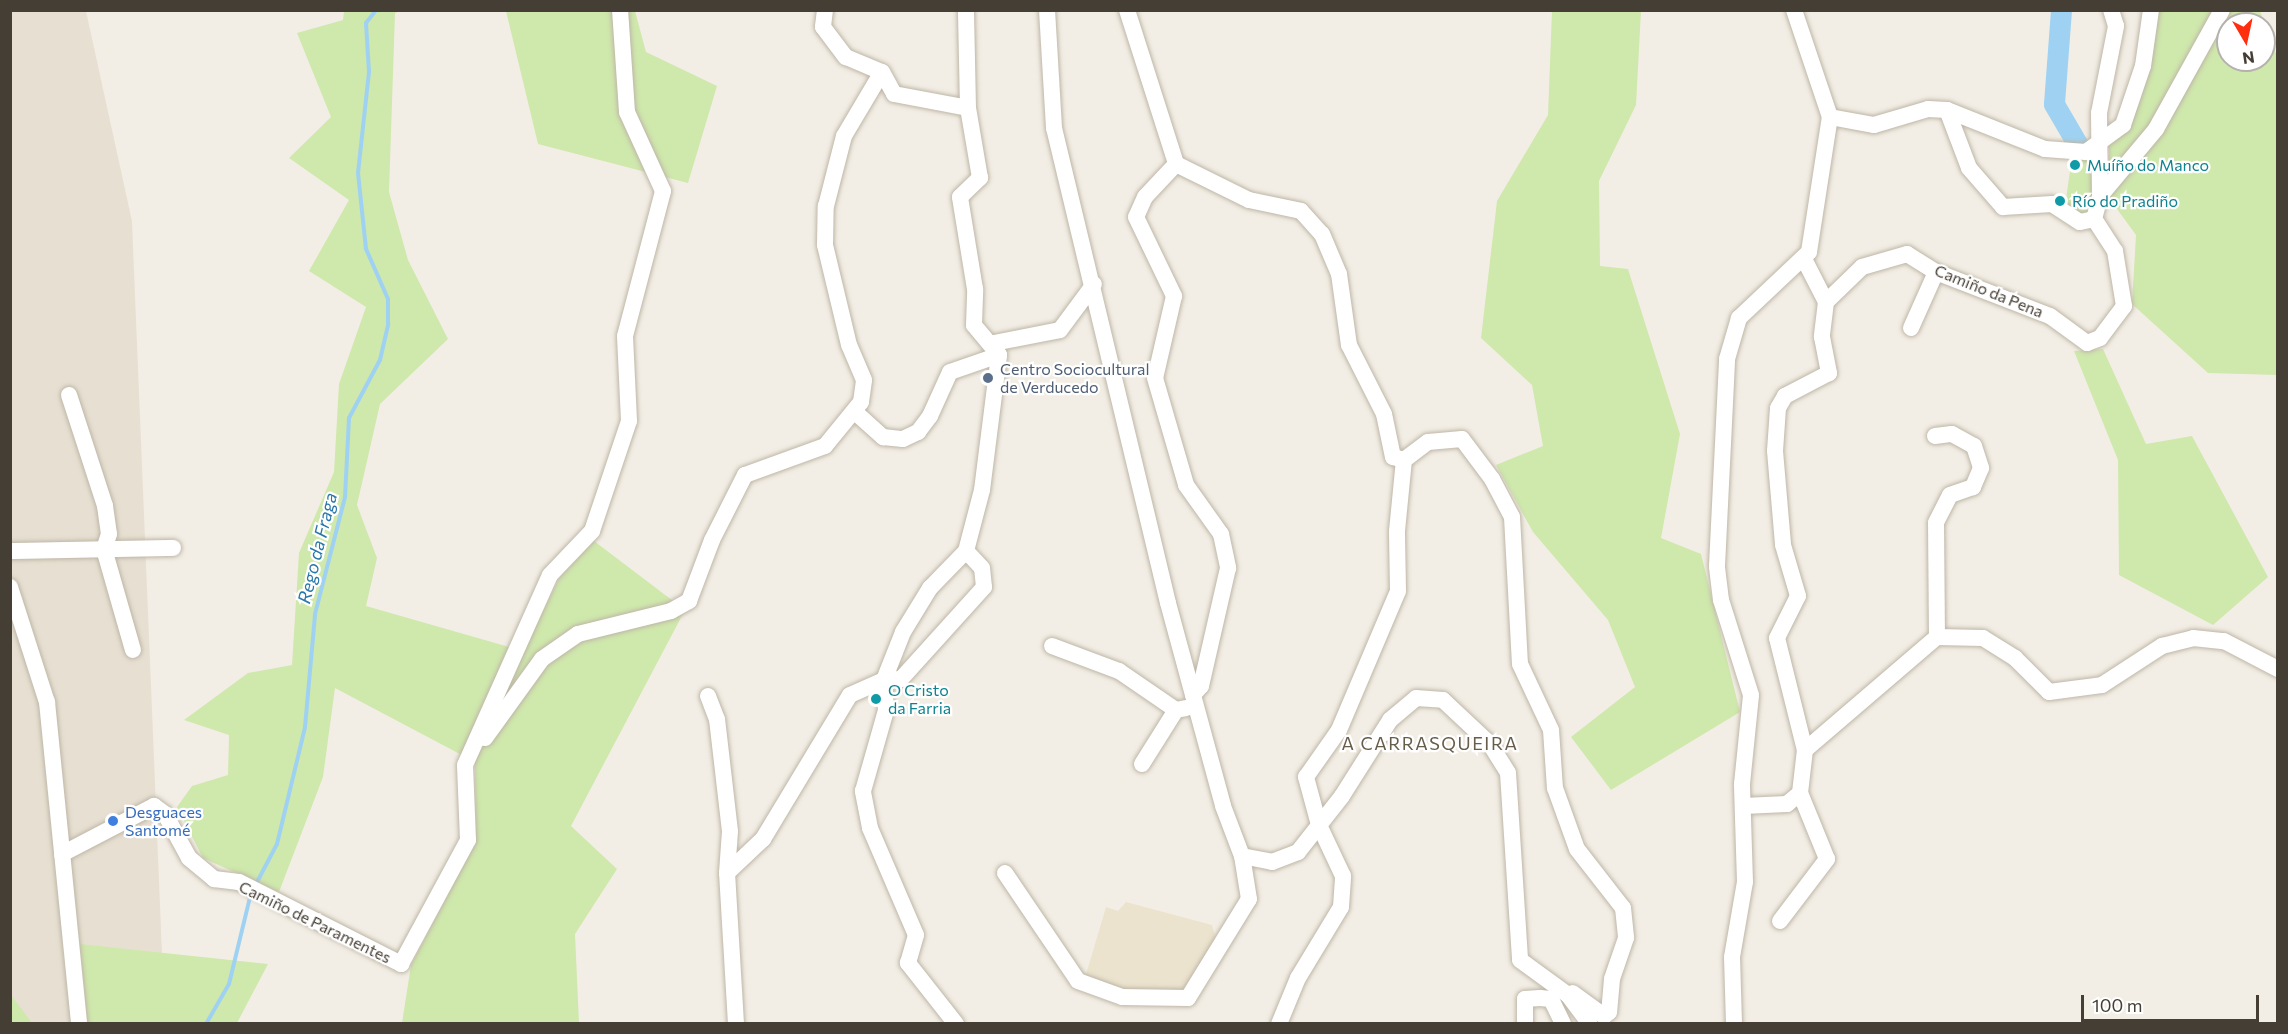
<!DOCTYPE html>
<meta charset="utf-8">
<style>
body{margin:0}
#map{position:relative;width:2288px;height:1034px;overflow:hidden;background:#f3eee5;font-family:Commissioner,sans-serif}
div>[style]{position:absolute}
[style*='--x']{left:calc(var(--x)*1px);top:calc(var(--y)*1px);width:calc(var(--w)*1px);rotate:calc(var(--a)*1deg)}
.residential>*{inset:0;background:#e7e0d2}
.education>*{inset:0;background:#ece3ce}
.green>*{inset:0;background:#cfe8ac}
.stream>*{height:4px;margin:-2px;padding:0 2px;transform-origin:2px;border-radius:2px;background:#9fd2f2}
.river>*{height:21px;margin:-10.5px;padding:0 10.5px;transform-origin:10.5px;border-radius:10.5px;background:#9fd2f2}
.roads{filter:drop-shadow(0 0 2px #beb6a7) drop-shadow(0 0 2px #beb6a7)}
.minor>*{height:16px;margin:-8px;padding:0 8px;transform-origin:8px;border-radius:8px;background:#fff}
.dots>*{width:16px;height:16px;translate:-50% -50%;box-sizing:border-box;border:3px solid #fff;border-radius:50%}
span{translate:-50% -50%;white-space:nowrap;text-align:center;line-height:1.15;-webkit-text-stroke:4.5px #fff;paint-order:stroke}
.culture-label{font-size:16px;color:#0d838f}
.left{translate:0 -50%;text-align:left}
.street-label{font-size:16px;color:#453e34}
.service-label{font-size:16px;color:#4e5e75}
.shop-label{font-size:16px;color:#366cbe}
.water-label{font-size:18px;color:#2a78ab;font-style:italic}
.neighbourhood-label{font-size:18px;color:#685c4b;letter-spacing:1.5px}
.frame{position:absolute;inset:0;border:12px solid #453e34;pointer-events:none}
.north{position:absolute;left:2216px;top:12px;width:60px;height:60px;box-sizing:border-box;background:#fff;border:2px solid #b5b2ae;border-radius:50%;rotate:171deg;font-size:16px;font-weight:700;line-height:24px;text-align:center;color:#453e34}
.north::after{content:'';display:block;margin:auto;width:21px;height:27px;background:#ff2e0f;clip-path:polygon(50% 0,100% 100%,50% 72%,0 100%)}
.scale{position:absolute;left:2081px;top:995px;width:178px;height:27px;box-sizing:border-box;border:3px solid #453e34;border-top:0;padding-left:8px;font-size:18px;line-height:21px;white-space:nowrap;color:#453e34;-webkit-text-stroke:4px #fff;paint-order:stroke}
</style>
<div id="map">
<div class="residential">
<div style="clip-path:polygon(11px 11px,86px 11px,132px 221px,163px 978px,133px 1023px,20px 1023px,11px 1005px)"></div>
</div>
<div class="education">
<div style="clip-path:polygon(1126px 902px,1212px 925px,1216px 939px,1189px 993px,1127px 995px,1084px 981px,1106px 907px,1118px 911px)"></div>
</div>
<div class="green">
<div style="clip-path:polygon(344px 11px,400px 11px,395px 13px,389px 192px,408px 260px,448px 339px,380px 404px,357px 505px,377px 558px,366px 606px,523px 651px,560px 577px,594px 541px,685px 610px,571px 826px,617px 869px,575px 934px,579px 1023px,402px 1023px,411px 965px,476px 841px,475px 762px,335px 688px,323px 777px,279px 892px,203px 858px,177px 807px,192px 786px,228px 775px,229px 735px,184px 720px,248px 673px,292px 665px,299px 553px,334px 472px,339px 384px,366px 307px,309px 271px,349px 200px,289px 158px,331px 117px,297px 33px,343px 20px)"></div>
<div style="clip-path:polygon(506px 11px,635px 11px,646px 52px,717px 86px,688px 183px,538px 144px)"></div>
<div style="clip-path:polygon(1552px 11px,1641px 11px,1636px 105px,1599px 181px,1600px 266px,1628px 269px,1680px 434px,1661px 538px,1701px 554px,1740px 712px,1611px 790px,1571px 737px,1635px 687px,1608px 620px,1533px 532px,1496px 465px,1543px 446px,1532px 385px,1481px 338px,1497px 201px,1548px 115px)"></div>
<div style="clip-path:polygon(evenodd,2157px 11px,2260px 11px,2278px 59px,2277px 375px,2208px 373px,2132px 304px,2136px 235px,2109px 198px,2109px 144px,2157px 11px,2228px 24px,2264px 24px,2264px 60px,2228px 60px,2228px 24px)"></div>
<div style="clip-path:polygon(2080px 159px,2097px 162px,2092px 213px,2082px 216px,2065px 206px,2070px 171px,2082px 168px)"></div>
<div style="clip-path:polygon(2103px 349px,2146px 444px,2192px 436px,2268px 577px,2213px 625px,2119px 575px,2118px 460px,2074px 351px)"></div>
<div style="clip-path:polygon(80px 944px,268px 964px,237px 1023px,88px 1023px)"></div>
<div style="clip-path:polygon(11px 995px,32px 1023px,11px 1023px)"></div>
</div>
<div class="stream">
<div style="--x:256;--y:884;--w:45;--a:-62.3"></div>
<div style="--x:277;--y:844;--w:120;--a:-76.5"></div>
<div style="--x:305;--y:727;--w:113;--a:-84.9"></div>
<div style="--x:315;--y:614;--w:121;--a:-75.6"></div>
<div style="--x:345;--y:497;--w:79;--a:-87.1"></div>
<div style="--x:349;--y:418;--w:66;--a:-61.9"></div>
<div style="--x:380;--y:360;--w:37;--a:-77"></div>
<div style="--x:388;--y:324;--w:25;--a:-90"></div>
<div style="--x:388;--y:299;--w:55;--a:-113.7"></div>
<div style="--x:366;--y:249;--w:76;--a:-96"></div>
<div style="--x:358;--y:173;--w:102;--a:-83.8"></div>
<div style="--x:369;--y:72;--w:49;--a:-93.5"></div>
<div style="--x:366;--y:23;--w:16;--a:-52"></div>
<div style="--x:206;--y:1024;--w:46;--a:-60.1"></div>
<div style="--x:229;--y:984;--w:94;--a:-76.4"></div>
</div>
<div class="river">
<div style="--x:2061;--y:10;--w:94;--a:94.3"></div>
<div style="--x:2054;--y:104;--w:48;--a:59.7"></div>
</div>
<div class="roads">
<div class="minor">
<div style="--x:825;--y:10;--w:17;--a:97"></div>
<div style="--x:823;--y:27;--w:38;--a:53"></div>
<div style="--x:846;--y:57;--w:39;--a:23"></div>
<div style="--x:882;--y:72;--w:25;--a:61"></div>
<div style="--x:894;--y:94;--w:75;--a:10.7"></div>
<div style="--x:1047;--y:10;--w:118;--a:86.6"></div>
<div style="--x:1054;--y:128;--w:488;--a:76.5"></div>
<div style="--x:1168;--y:603;--w:210;--a:74.8"></div>
<div style="--x:1223;--y:806;--w:53;--a:69.2"></div>
<div style="--x:1242;--y:856;--w:31;--a:11"></div>
<div style="--x:1272;--y:862;--w:28;--a:-21"></div>
<div style="--x:1298;--y:852;--w:71;--a:-51.8"></div>
<div style="--x:1342;--y:796;--w:90;--a:-57.7"></div>
<div style="--x:1390;--y:720;--w:34;--a:-40"></div>
<div style="--x:1416;--y:698;--w:27;--a:4"></div>
<div style="--x:1443;--y:700;--w:64;--a:43.1"></div>
<div style="--x:1490;--y:744;--w:34;--a:58"></div>
<div style="--x:1508;--y:773;--w:187;--a:86.3"></div>
<div style="--x:1520;--y:960;--w:59;--a:36.1"></div>
<div style="--x:1568;--y:995;--w:36;--a:53"></div>
<div style="--x:1127;--y:10;--w:162;--a:72.3"></div>
<div style="--x:1176;--y:164;--w:45;--a:133.2"></div>
<div style="--x:1145;--y:197;--w:22;--a:114"></div>
<div style="--x:1136;--y:217;--w:88;--a:64.3"></div>
<div style="--x:1174;--y:296;--w:84;--a:103"></div>
<div style="--x:1155;--y:378;--w:111;--a:73.8"></div>
<div style="--x:1186;--y:485;--w:60;--a:54.5"></div>
<div style="--x:1221;--y:534;--w:35;--a:78"></div>
<div style="--x:1228;--y:568;--w:121;--a:102.9"></div>
<div style="--x:1201;--y:686;--w:12;--a:132"></div>
<div style="--x:1794;--y:10;--w:113;--a:71.4"></div>
<div style="--x:1947;--y:110;--w:62;--a:69.2"></div>
<div style="--x:1969;--y:168;--w:52;--a:48.9"></div>
<div style="--x:2003;--y:207;--w:49;--a:-3.5"></div>
<div style="--x:2052;--y:204;--w:33;--a:33"></div>
<div style="--x:2080;--y:222;--w:14;--a:-12"></div>
<div style="--x:2094;--y:219;--w:24;--a:-75"></div>
<div style="--x:2100;--y:196;--w:83;--a:-90.7"></div>
<div style="--x:2099;--y:113;--w:89;--a:-78.9"></div>
<div style="--x:2116;--y:26;--w:17;--a:-107"></div>
<div style="--x:1176;--y:164;--w:81;--a:26.3"></div>
<div style="--x:1249;--y:200;--w:53;--a:11.9"></div>
<div style="--x:1301;--y:211;--w:31;--a:48"></div>
<div style="--x:1322;--y:234;--w:43;--a:67"></div>
<div style="--x:1339;--y:274;--w:72;--a:82"></div>
<div style="--x:1349;--y:345;--w:77;--a:63.1"></div>
<div style="--x:1384;--y:414;--w:44;--a:78.2"></div>
<div style="--x:1393;--y:457;--w:11;--a:15"></div>
<div style="--x:1404;--y:460;--w:30;--a:-37"></div>
<div style="--x:1428;--y:442;--w:34;--a:-5"></div>
<div style="--x:1462;--y:439;--w:50;--a:53.1"></div>
<div style="--x:1492;--y:479;--w:43;--a:62.2"></div>
<div style="--x:1512;--y:517;--w:147;--a:86.9"></div>
<div style="--x:1520;--y:664;--w:73;--a:64.8"></div>
<div style="--x:1551;--y:730;--w:58;--a:86.1"></div>
<div style="--x:1555;--y:788;--w:65;--a:70.2"></div>
<div style="--x:1577;--y:849;--w:75;--a:52.1"></div>
<div style="--x:1623;--y:908;--w:30;--a:84"></div>
<div style="--x:1626;--y:938;--w:43;--a:108.9"></div>
<div style="--x:1612;--y:979;--w:33;--a:95"></div>
<div style="--x:1609;--y:1012;--w:6;--a:141"></div>
<div style="--x:1604;--y:1016;--w:39;--a:-144"></div>
<div style="--x:2100;--y:196;--w:87;--a:-50.1"></div>
<div style="--x:2156;--y:129;--w:136;--a:-61"></div>
<div style="--x:1804;--y:259;--w:48;--a:62.9"></div>
<div style="--x:1826;--y:302;--w:35;--a:97"></div>
<div style="--x:1822;--y:337;--w:37;--a:79"></div>
<div style="--x:1829;--y:373;--w:50;--a:152.4"></div>
<div style="--x:1785;--y:396;--w:14;--a:120"></div>
<div style="--x:1778;--y:408;--w:43;--a:94"></div>
<div style="--x:1775;--y:451;--w:94;--a:85.1"></div>
<div style="--x:1783;--y:545;--w:53;--a:73.6"></div>
<div style="--x:1798;--y:596;--w:47;--a:116.6"></div>
<div style="--x:1777;--y:638;--w:115;--a:76"></div>
<div style="--x:1826;--y:302;--w:50;--a:-44.2"></div>
<div style="--x:1862;--y:267;--w:47;--a:-16.1"></div>
<div style="--x:1907;--y:254;--w:34;--a:32"></div>
<div style="--x:1936;--y:272;--w:122;--a:21.1"></div>
<div style="--x:2050;--y:316;--w:46;--a:36.1"></div>
<div style="--x:2087;--y:343;--w:14;--a:-21"></div>
<div style="--x:2100;--y:338;--w:40;--a:-53"></div>
<div style="--x:2124;--y:306;--w:56;--a:-99.3"></div>
<div style="--x:2115;--y:251;--w:38;--a:-123"></div>
<div style="--x:1911;--y:328;--w:61;--a:-65.9"></div>
<div style="--x:994;--y:343;--w:67;--a:-11.1"></div>
<div style="--x:1060;--y:330;--w:57;--a:-53.5"></div>
<div style="--x:69;--y:395;--w:117;--a:72"></div>
<div style="--x:105;--y:506;--w:28;--a:82"></div>
<div style="--x:109;--y:534;--w:16;--a:108"></div>
<div style="--x:104;--y:549;--w:105;--a:74"></div>
<div style="--x:855;--y:412;--w:38;--a:42"></div>
<div style="--x:883;--y:437;--w:20;--a:6"></div>
<div style="--x:903;--y:439;--w:17;--a:-25"></div>
<div style="--x:918;--y:432;--w:20;--a:-53"></div>
<div style="--x:930;--y:416;--w:48;--a:-65.6"></div>
<div style="--x:950;--y:372;--w:52;--a:-19.1"></div>
<div style="--x:1935;--y:436;--w:17;--a:-7"></div>
<div style="--x:1952;--y:434;--w:25;--a:29"></div>
<div style="--x:1974;--y:446;--w:23;--a:72"></div>
<div style="--x:1981;--y:468;--w:21;--a:113"></div>
<div style="--x:1973;--y:487;--w:24;--a:161"></div>
<div style="--x:1950;--y:495;--w:31;--a:117"></div>
<div style="--x:1936;--y:523;--w:114;--a:89.5"></div>
<div style="--x:10;--y:551;--w:163;--a:-1.1"></div>
<div style="--x:10;--y:587;--w:121;--a:72.2"></div>
<div style="--x:47;--y:702;--w:324;--a:84.3"></div>
<div style="--x:1052;--y:646;--w:72;--a:20.5"></div>
<div style="--x:1119;--y:671;--w:69;--a:34.4"></div>
<div style="--x:708;--y:696;--w:25;--a:69"></div>
<div style="--x:717;--y:719;--w:113;--a:83.4"></div>
<div style="--x:730;--y:831;--w:42;--a:94.1"></div>
<div style="--x:485;--y:738;--w:97;--a:-54.2"></div>
<div style="--x:542;--y:659;--w:44;--a:-34.8"></div>
<div style="--x:578;--y:634;--w:96;--a:-13.9"></div>
<div style="--x:671;--y:611;--w:21;--a:-29"></div>
<div style="--x:689;--y:601;--w:65;--a:-69.3"></div>
<div style="--x:712;--y:540;--w:73;--a:-63.1"></div>
<div style="--x:745;--y:475;--w:85;--a:-19.9"></div>
<div style="--x:825;--y:446;--w:57;--a:-50.7"></div>
<div style="--x:861;--y:402;--w:22;--a:-82"></div>
<div style="--x:864;--y:380;--w:38;--a:-113"></div>
<div style="--x:849;--y:345;--w:103;--a:-103.5"></div>
<div style="--x:825;--y:245;--w:39;--a:-89"></div>
<div style="--x:826;--y:206;--w:72;--a:-75.6"></div>
<div style="--x:844;--y:136;--w:74;--a:-59.3"></div>
<div style="--x:1142;--y:764;--w:64;--a:-57.8"></div>
<div style="--x:1176;--y:710;--w:10;--a:-11"></div>
<div style="--x:1743;--y:806;--w:44;--a:-2.6"></div>
<div style="--x:1787;--y:804;--w:17;--a:-40"></div>
<div style="--x:1800;--y:793;--w:43;--a:-83.4"></div>
<div style="--x:1805;--y:750;--w:174;--a:-40.6"></div>
<div style="--x:1937;--y:637;--w:46;--a:1.2"></div>
<div style="--x:1983;--y:638;--w:38;--a:32"></div>
<div style="--x:2015;--y:658;--w:48;--a:45"></div>
<div style="--x:2049;--y:692;--w:53;--a:-7.5"></div>
<div style="--x:2102;--y:685;--w:72;--a:-33"></div>
<div style="--x:2162;--y:646;--w:32;--a:-14"></div>
<div style="--x:2193;--y:638;--w:31;--a:6"></div>
<div style="--x:2224;--y:641;--w:61;--a:27.4"></div>
<div style="--x:62;--y:854;--w:104;--a:-27.6"></div>
<div style="--x:154;--y:806;--w:14;--a:36"></div>
<div style="--x:165;--y:814;--w:50;--a:61.4"></div>
<div style="--x:189;--y:858;--w:33;--a:40"></div>
<div style="--x:214;--y:879;--w:25;--a:7"></div>
<div style="--x:239;--y:882;--w:182;--a:26.8"></div>
<div style="--x:401;--y:964;--w:141;--a:-61.6"></div>
<div style="--x:468;--y:840;--w:75;--a:-92.3"></div>
<div style="--x:465;--y:765;--w:208;--a:-65.9"></div>
<div style="--x:550;--y:575;--w:61;--a:-46.3"></div>
<div style="--x:592;--y:531;--w:116;--a:-71.4"></div>
<div style="--x:629;--y:421;--w:85;--a:-92.7"></div>
<div style="--x:625;--y:336;--w:150;--a:-75.3"></div>
<div style="--x:663;--y:191;--w:87;--a:-114.5"></div>
<div style="--x:627;--y:112;--w:102;--a:-93.9"></div>
<div style="--x:1005;--y:873;--w:130;--a:55.9"></div>
<div style="--x:1078;--y:981;--w:47;--a:20"></div>
<div style="--x:1122;--y:997;--w:66;--a:0.9"></div>
<div style="--x:1188;--y:998;--w:116;--a:-58.4"></div>
<div style="--x:1249;--y:899;--w:44;--a:-99.2"></div>
<div style="--x:1780;--y:921;--w:78;--a:-52.8"></div>
<div style="--x:1827;--y:859;--w:71;--a:-112.2"></div>
<div style="--x:736;--y:1024;--w:151;--a:-93.4"></div>
<div style="--x:727;--y:873;--w:50;--a:-43.4"></div>
<div style="--x:763;--y:839;--w:168;--a:-58.9"></div>
<div style="--x:850;--y:695;--w:37;--a:-24"></div>
<div style="--x:884;--y:680;--w:52;--a:-68.4"></div>
<div style="--x:903;--y:632;--w:52;--a:-58.5"></div>
<div style="--x:930;--y:588;--w:52;--a:-45.8"></div>
<div style="--x:966;--y:551;--w:63;--a:-75.3"></div>
<div style="--x:982;--y:490;--w:136;--a:-82.8"></div>
<div style="--x:999;--y:355;--w:39;--a:-130"></div>
<div style="--x:974;--y:325;--w:36;--a:-88"></div>
<div style="--x:975;--y:289;--w:93;--a:-99.3"></div>
<div style="--x:960;--y:197;--w:28;--a:-44"></div>
<div style="--x:980;--y:178;--w:71;--a:-99.7"></div>
<div style="--x:968;--y:108;--w:98;--a:-91.2"></div>
<div style="--x:956;--y:1024;--w:78;--a:-128.2"></div>
<div style="--x:908;--y:963;--w:29;--a:-74"></div>
<div style="--x:916;--y:935;--w:116;--a:-113.3"></div>
<div style="--x:870;--y:828;--w:38;--a:-101"></div>
<div style="--x:863;--y:791;--w:84;--a:-74.1"></div>
<div style="--x:886;--y:710;--w:30;--a:-94"></div>
<div style="--x:884;--y:680;--w:17;--a:-3"></div>
<div style="--x:901;--y:679;--w:124;--a:-47.9"></div>
<div style="--x:984;--y:587;--w:19;--a:-96"></div>
<div style="--x:982;--y:568;--w:23;--a:-133"></div>
<div style="--x:1279;--y:1024;--w:50;--a:-67.6"></div>
<div style="--x:1298;--y:978;--w:83;--a:-58.8"></div>
<div style="--x:1341;--y:907;--w:31;--a:-86"></div>
<div style="--x:1343;--y:876;--w:56;--a:-115.2"></div>
<div style="--x:1319;--y:825;--w:50;--a:-105.2"></div>
<div style="--x:1306;--y:777;--w:57;--a:-54.9"></div>
<div style="--x:1339;--y:730;--w:151;--a:-67"></div>
<div style="--x:1398;--y:591;--w:60;--a:-91"></div>
<div style="--x:1397;--y:531;--w:71;--a:-84.4"></div>
<div style="--x:1525;--y:1024;--w:25;--a:-90"></div>
<div style="--x:1525;--y:999;--w:15;--a:-4"></div>
<div style="--x:1540;--y:998;--w:11;--a:5"></div>
<div style="--x:1551;--y:999;--w:28;--a:64"></div>
<div style="--x:1734;--y:1024;--w:67;--a:-91.7"></div>
<div style="--x:1732;--y:957;--w:76;--a:-80.2"></div>
<div style="--x:1745;--y:882;--w:98;--a:-91.8"></div>
<div style="--x:1742;--y:784;--w:89;--a:-84.2"></div>
<div style="--x:1751;--y:695;--w:100;--a:-107.5"></div>
<div style="--x:1721;--y:600;--w:34;--a:-97"></div>
<div style="--x:1717;--y:566;--w:207;--a:-87.2"></div>
<div style="--x:1727;--y:359;--w:43;--a:-73.7"></div>
<div style="--x:1739;--y:318;--w:96;--a:-43.3"></div>
<div style="--x:1809;--y:252;--w:137;--a:-81.2"></div>
<div style="--x:1830;--y:117;--w:45;--a:10.3"></div>
<div style="--x:1874;--y:125;--w:56;--a:-16.5"></div>
<div style="--x:1928;--y:109;--w:19;--a:3"></div>
<div style="--x:1947;--y:110;--w:105;--a:21.7"></div>
<div style="--x:2045;--y:149;--w:41;--a:4.2"></div>
<div style="--x:2086;--y:152;--w:46;--a:-36.1"></div>
<div style="--x:2123;--y:125;--w:62;--a:-71.3"></div>
<div style="--x:2143;--y:66;--w:57;--a:-81.9"></div>
</div>
</div>
<div class="dots">
<div style="left:2075px;top:165px;background:#0f9aa8"></div>
<div style="left:2060px;top:201px;background:#0f9aa8"></div>
<div style="left:988px;top:378px;background:#5c6f8a"></div>
<div style="left:876px;top:699px;background:#0f9aa8"></div>
<div style="left:113px;top:821px;background:#3f7fe0"></div>
</div>
<div class="culture-label">
<span class="left" style="left:2087px;top:165px">Muíño do Manco</span>
<span class="left" style="left:2072px;top:201px">Río do Pradiño</span>
<span class="left" style="left:888px;top:699px">O Cristo<br>da Farria</span>
</div>
<div class="street-label">
<span style="left:1989px;top:291px;rotate:22deg">Camiño da Pena</span>
<span style="left:315px;top:922px;rotate:26deg">Camiño de Paramentes</span>
</div>
<div class="service-label">
<span class="left" style="left:1000px;top:378px">Centro Sociocultural<br>de Verducedo</span>
</div>
<div class="shop-label">
<span class="left" style="left:125px;top:821px">Desguaces<br>Santomé</span>
</div>
<div class="water-label">
<span style="left:317px;top:548px;rotate:-76deg">Rego da Fraga</span>
</div>
<div class="neighbourhood-label">
<span style="left:1430px;top:743px">A CARRASQUEIRA</span>
</div>
<div class="frame"></div>
<div class="north">N</div>
<div class="scale">100 m</div>
</div>
